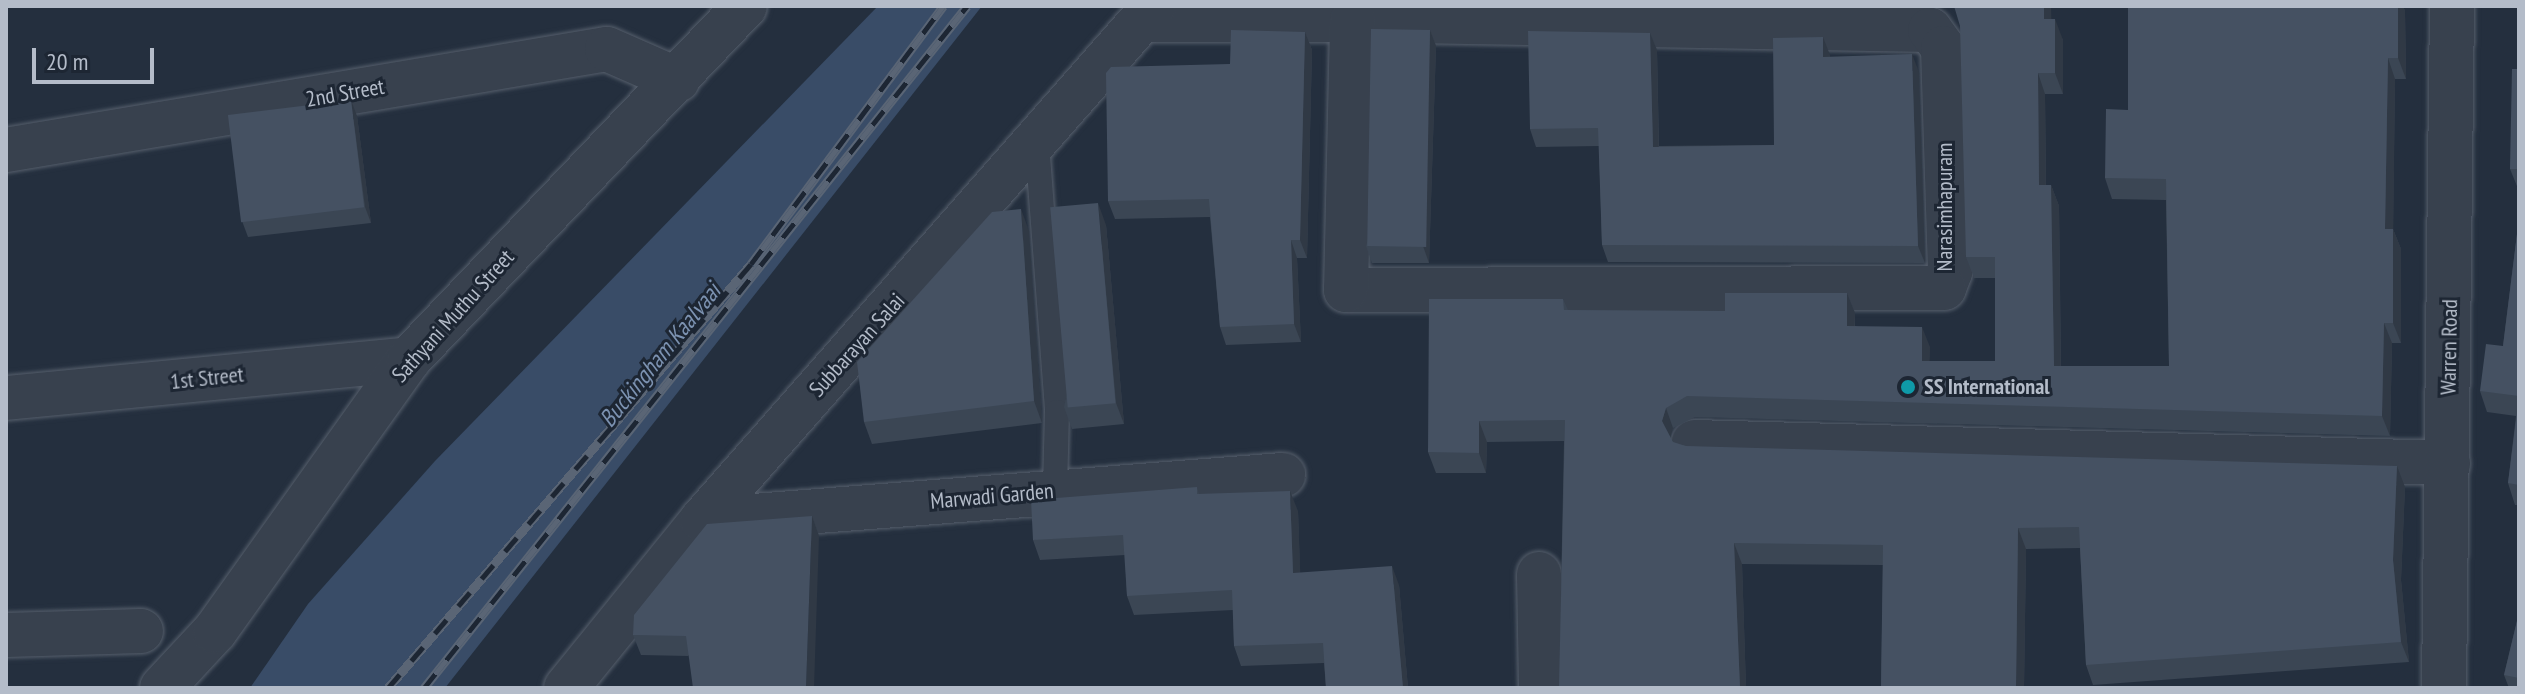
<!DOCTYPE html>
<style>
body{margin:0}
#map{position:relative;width:2525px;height:694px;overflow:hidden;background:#242f3e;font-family:"PT Sans Narrow",sans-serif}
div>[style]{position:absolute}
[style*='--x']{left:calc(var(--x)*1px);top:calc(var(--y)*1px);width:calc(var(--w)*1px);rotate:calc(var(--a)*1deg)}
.water>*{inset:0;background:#394c67}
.roads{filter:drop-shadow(0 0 2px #565f6c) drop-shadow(0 0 2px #565f6c)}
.service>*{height:24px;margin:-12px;padding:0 12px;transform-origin:12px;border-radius:12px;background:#38414e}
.minor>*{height:44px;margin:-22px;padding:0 22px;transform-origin:22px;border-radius:22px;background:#38414e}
.tertiary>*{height:44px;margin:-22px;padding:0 22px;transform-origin:22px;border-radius:22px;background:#38414e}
.rail>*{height:9px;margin-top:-4.5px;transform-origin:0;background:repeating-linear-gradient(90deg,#1d2633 0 18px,#5a6575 0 36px);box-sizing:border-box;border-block:2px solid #5a6575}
.wall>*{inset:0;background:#3b4654}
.shaded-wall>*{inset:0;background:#303945}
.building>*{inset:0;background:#455162;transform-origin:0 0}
.dots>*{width:22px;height:22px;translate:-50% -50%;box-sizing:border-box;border:4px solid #1d2633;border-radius:50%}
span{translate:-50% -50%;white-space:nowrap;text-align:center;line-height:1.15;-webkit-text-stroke:6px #1d2633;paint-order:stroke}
.street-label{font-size:22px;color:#b4bcc9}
.poi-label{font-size:22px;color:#b4bcc9;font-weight:700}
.left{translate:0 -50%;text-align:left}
.water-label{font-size:24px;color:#7c92b1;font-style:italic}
.frame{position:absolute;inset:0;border:8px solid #b4bcc9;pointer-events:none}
.scale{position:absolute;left:32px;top:48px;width:122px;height:36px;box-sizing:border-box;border:4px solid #b4bcc9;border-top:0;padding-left:10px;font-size:24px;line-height:28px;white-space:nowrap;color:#b4bcc9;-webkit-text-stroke:6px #1d2633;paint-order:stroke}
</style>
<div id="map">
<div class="water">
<div style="clip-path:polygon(878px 6px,982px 6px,445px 688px,250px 688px,308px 604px,435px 461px)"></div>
</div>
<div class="roads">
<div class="service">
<div style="--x:1037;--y:143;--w:270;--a:85.7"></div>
<div style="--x:1057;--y:412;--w:78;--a:91.5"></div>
</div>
<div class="minor">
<div style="--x:1142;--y:20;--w:210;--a:0"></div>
<div style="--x:1352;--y:20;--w:578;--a:0.99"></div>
<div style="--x:1930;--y:30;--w:22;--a:54"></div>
<div style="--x:1943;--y:48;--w:224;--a:88.2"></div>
<div style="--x:1950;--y:272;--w:17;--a:111"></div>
<div style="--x:1944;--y:288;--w:598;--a:179.81"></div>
<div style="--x:1346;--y:290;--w:270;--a:-88.7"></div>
<div style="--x:6;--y:150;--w:609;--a:-9.54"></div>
<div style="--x:607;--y:49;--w:77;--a:23.6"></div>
<div style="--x:6;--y:398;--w:405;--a:-5.5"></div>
<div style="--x:1694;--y:442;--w:754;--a:1.6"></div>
<div style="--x:702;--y:520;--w:583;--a:-4.43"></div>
<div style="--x:1539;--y:574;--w:114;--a:89"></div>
<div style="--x:6;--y:635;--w:135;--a:-1.7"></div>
<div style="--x:162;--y:688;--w:78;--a:-47.1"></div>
<div style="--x:215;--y:631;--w:334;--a:-54.5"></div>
<div style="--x:409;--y:359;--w:487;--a:-46.4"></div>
<div style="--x:566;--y:688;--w:216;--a:-51"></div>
<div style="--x:702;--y:520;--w:684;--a:-48.67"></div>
</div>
<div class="tertiary">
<div style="--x:2444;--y:688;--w:682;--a:-89.33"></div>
</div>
</div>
<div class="rail">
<div style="--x:388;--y:688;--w:558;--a:-49.43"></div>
<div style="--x:751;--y:264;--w:322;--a:-53.3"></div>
<div style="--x:424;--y:688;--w:872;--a:-51.47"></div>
</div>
<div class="wall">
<div style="clip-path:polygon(2128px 6px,2403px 6px,2405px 11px,2406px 79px,2395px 79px,2393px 229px,2401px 249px,2401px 343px,2392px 343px,2390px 436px,1695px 417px,1673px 428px,1670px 438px,1673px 442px,1686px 446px,2405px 487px,2401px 580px,2409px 662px,2093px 685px,2086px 665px,2080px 548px,2026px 549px,2024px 688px,1881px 688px,1883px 565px,1742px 564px,1746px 688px,1559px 688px,1564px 441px,1487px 442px,1486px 473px,1436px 473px,1428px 452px,1563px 299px,1568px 310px,1725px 311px,1847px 293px,1855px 313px,1855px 326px,1930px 347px,1929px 361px,1995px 361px,1995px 278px,1974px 278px,1966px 257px,2051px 19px,2063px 40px,2063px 94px,2045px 94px,2046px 185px,2051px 185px,2059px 206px,2061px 366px,2169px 366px,2166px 200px,2112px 199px,2105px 178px,2128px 110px)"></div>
<div style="clip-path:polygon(1430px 30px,1436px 46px,1429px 263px,1372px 263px,1366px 246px)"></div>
<div style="clip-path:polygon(1305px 32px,1312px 50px,1307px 258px,1297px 258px,1301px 342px,1226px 345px,1220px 327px,1210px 217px,1115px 219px,1108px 201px,1230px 64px)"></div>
<div style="clip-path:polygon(1650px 33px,1657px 50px,1659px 146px,1774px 145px,1830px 55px,1830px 57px,1919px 72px,1925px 263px,1608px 262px,1602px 245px,1599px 146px,1536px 147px,1530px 129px)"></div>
<div style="clip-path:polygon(2519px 69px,2519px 191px,2510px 169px)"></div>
<div style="clip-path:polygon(357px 116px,371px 223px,248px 237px,242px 221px)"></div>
<div style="clip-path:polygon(2519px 218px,2519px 505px,2515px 505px,2508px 483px,2516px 416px,2487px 412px,2480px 391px,2503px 346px)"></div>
<div style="clip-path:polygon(1106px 225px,1124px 424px,1072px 429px,1064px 407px)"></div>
<div style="clip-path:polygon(1029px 231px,1042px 423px,872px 444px,864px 422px)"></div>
<div style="clip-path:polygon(1197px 487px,1199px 494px,1298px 511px,1300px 573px,1399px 585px,1408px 688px,1326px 688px,1324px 663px,1241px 666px,1234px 646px,1233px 610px,1134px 615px,1127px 596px,1125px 555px,1040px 560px,1033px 540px)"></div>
<div style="clip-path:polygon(812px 516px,819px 536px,688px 656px,641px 655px,633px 635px)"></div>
<div style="clip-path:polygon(2519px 612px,2519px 688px,2509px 688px,2504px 675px)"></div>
</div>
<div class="shaded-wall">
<div style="clip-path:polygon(2044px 6px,2051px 6px,2052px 40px,2044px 19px)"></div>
<div style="clip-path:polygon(2398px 6px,2403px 6px,2405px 11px,2406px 79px,2398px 58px)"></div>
<div style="clip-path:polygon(2055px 19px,2063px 40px,2063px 94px,2055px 73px)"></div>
<div style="clip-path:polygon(1430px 30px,1436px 46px,1429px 263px,1423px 246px)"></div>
<div style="clip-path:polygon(1305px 32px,1312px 50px,1307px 258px,1300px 240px)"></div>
<div style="clip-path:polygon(1650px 33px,1657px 50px,1659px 164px,1653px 147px)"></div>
<div style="clip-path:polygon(1823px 37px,1830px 55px,1830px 74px,1823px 57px)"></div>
<div style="clip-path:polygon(1912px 54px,1919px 72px,1925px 263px,1918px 246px)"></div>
<div style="clip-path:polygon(2388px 58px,2395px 79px,2393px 249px,2385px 229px)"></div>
<div style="clip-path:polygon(2038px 73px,2045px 94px,2046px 206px,2039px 185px)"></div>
<div style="clip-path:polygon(351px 100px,357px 116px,371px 223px,365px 207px)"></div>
<div style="clip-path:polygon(2051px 185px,2059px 206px,2061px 386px,2054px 366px)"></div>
<div style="clip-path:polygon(1098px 203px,1106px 225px,1124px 424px,1116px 403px)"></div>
<div style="clip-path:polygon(1021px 209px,1029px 231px,1042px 423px,1034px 401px)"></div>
<div style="clip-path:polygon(2393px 229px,2401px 249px,2401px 343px,2393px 323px)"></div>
<div style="clip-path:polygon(1291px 240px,1297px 258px,1301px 342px,1294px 324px)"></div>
<div style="clip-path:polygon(1847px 293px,1855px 313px,1854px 347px,1847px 326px)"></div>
<div style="clip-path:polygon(2384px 323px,2392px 343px,2390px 436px,2382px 416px)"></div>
<div style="clip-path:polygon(1922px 327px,1930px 347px,1929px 382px,1922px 361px)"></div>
<div style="clip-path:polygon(1666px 408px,1673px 428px,1669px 442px,1662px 421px)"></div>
<div style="clip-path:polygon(1479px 421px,1487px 442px,1486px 473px,1479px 453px)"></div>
<div style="clip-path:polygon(2397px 466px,2405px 487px,2401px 580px,2409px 662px,2401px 642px,2393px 560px)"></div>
<div style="clip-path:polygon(1290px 491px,1298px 511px,1301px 593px,1293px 573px)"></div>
<div style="clip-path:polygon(812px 516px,819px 536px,814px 688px,806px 688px)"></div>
<div style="clip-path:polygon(2018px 528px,2026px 549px,2024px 688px,2016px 688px)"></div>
<div style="clip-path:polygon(1734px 543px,1742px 564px,1746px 688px,1740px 688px)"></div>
<div style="clip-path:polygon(1392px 566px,1399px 585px,1408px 688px,1403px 688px)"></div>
</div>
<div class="building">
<div style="clip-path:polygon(1954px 6px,2044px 6px,2044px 19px,2055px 19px,2055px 73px,2038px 73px,2039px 185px,2051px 185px,2054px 366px,2169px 366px,2166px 179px,2105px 178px,2106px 109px,2128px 110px,2128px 6px,2398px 6px,2398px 58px,2388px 58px,2385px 229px,2393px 229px,2393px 323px,2384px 323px,2382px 416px,1687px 396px,1666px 408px,1662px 421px,1673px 442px,1686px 446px,2397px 466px,2393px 560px,2401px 642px,2086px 665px,2079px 527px,2018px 528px,2016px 688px,1881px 688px,1883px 545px,1734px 543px,1740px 688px,1559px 688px,1565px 420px,1479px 421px,1479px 453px,1428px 452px,1429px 299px,1563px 299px,1564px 310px,1725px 311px,1725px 293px,1847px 293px,1847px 326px,1922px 327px,1922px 361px,1995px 361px,1995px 257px,1966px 257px,1960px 26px)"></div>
<div style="left:1371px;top:29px;width:59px;height:217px;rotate:1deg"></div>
<div style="clip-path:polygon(1231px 30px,1305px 32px,1300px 240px,1291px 240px,1294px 324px,1220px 327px,1209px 199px,1108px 201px,1106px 73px,1111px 67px,1230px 64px)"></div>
<div style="clip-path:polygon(1528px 31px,1650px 33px,1653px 147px,1774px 145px,1773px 38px,1823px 37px,1823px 57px,1912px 54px,1918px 246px,1602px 245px,1598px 128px,1530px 129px)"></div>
<div style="clip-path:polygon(2512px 69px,2519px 69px,2519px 169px,2510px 169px)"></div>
<div style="left:351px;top:100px;width:108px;height:124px;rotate:83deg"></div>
<div style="left:1098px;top:203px;width:201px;height:48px;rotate:85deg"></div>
<div style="clip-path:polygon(1021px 209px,1034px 401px,864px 422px,857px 362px,992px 212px)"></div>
<div style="clip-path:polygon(2519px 218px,2519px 396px,2480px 391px,2486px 344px,2503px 346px)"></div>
<div style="clip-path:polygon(2519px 397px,2519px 485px,2508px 483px)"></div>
<div style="clip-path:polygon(1197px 487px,1197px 494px,1290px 491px,1293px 573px,1392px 566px,1403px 688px,1326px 688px,1323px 643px,1234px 646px,1232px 590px,1127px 596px,1123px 535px,1033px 540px,1031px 500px)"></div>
<div style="clip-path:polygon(812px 516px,806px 688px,693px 688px,686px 636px,633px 635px,634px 615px,707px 524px)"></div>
<div style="clip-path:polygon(2519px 613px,2519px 678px,2504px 675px)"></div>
</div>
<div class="dots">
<div style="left:1908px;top:387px;background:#0f9aa8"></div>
</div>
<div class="street-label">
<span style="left:345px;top:93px;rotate:-10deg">2nd Street</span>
<span style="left:1945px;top:207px;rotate:-90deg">Narasimhapuram</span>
<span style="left:453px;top:316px;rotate:-48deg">Sathyani Muthu Street</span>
<span style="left:857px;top:345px;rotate:-48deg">Subbarayan Salai</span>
<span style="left:2449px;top:347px;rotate:-89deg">Warren Road</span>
<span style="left:207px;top:378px;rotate:-6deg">1st Street</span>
<span style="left:992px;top:496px;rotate:-5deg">Marwadi Garden</span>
</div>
<div class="poi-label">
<span class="left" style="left:1924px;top:387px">SS International</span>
</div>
<div class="water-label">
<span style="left:660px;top:355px;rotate:-51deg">Buckingham Kaalvaai</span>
</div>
<div class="frame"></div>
<div class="scale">20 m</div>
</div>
